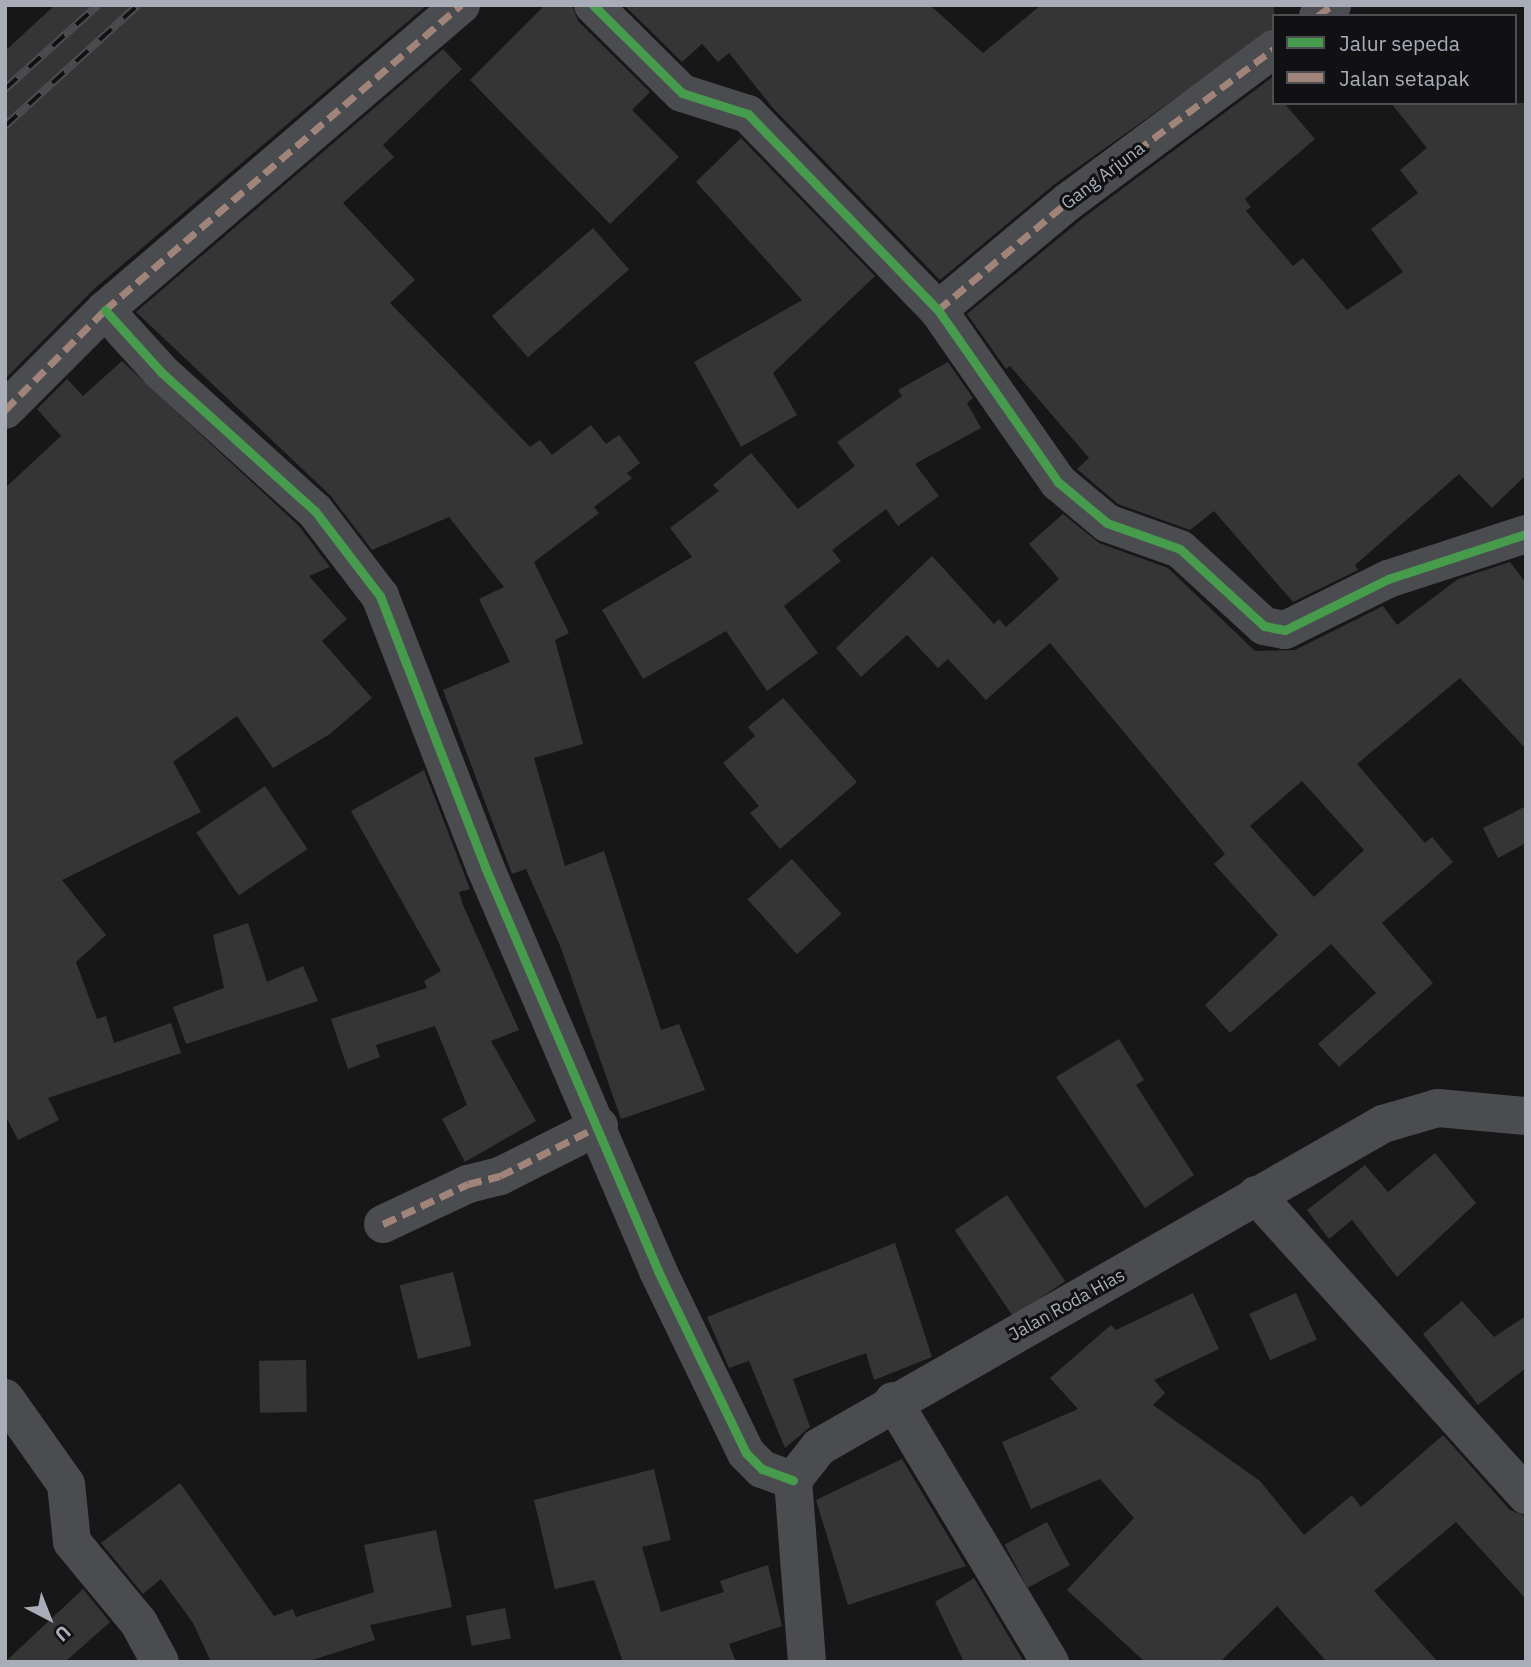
<!DOCTYPE html>
<style>
body{margin:0}
#map{position:relative;width:1531px;height:1667px;overflow:hidden;background:#171717;font-family:"IBM Plex Sans",sans-serif}
div>[style]{position:absolute}
[style*='--x']{left:calc(var(--x)*1px);top:calc(var(--y)*1px);width:calc(var(--w)*1px);rotate:calc(var(--a)*1deg)}
.building>*{inset:0;background:#353536;transform-origin:0 0}
.minor>*{height:38px;margin:-19px;padding:0 19px;transform-origin:19px;border-radius:19px;background:#4b4c50}
.rail>*{height:8px;margin-top:-4px;transform-origin:0;background:repeating-linear-gradient(90deg,#111113 0 16px,#4b4c4f 0 32px);box-sizing:border-box;border-block:2px solid #4b4c4f}
.quiet>*{height:7px;margin-top:-3.5px;transform-origin:0;background:repeating-linear-gradient(90deg,#a18479 0 14px,transparent 0 21px)}
.cycleway>*{height:9px;margin:-4.5px;padding:0 4.5px;transform-origin:4.5px;border-radius:4.5px;background:#469c4c}
span{translate:-50% -50%;white-space:nowrap;text-align:center;line-height:1.15;-webkit-text-stroke:6px #111113;paint-order:stroke}
.street-label{font-size:18px;color:#a8adb8}
.frame{position:absolute;inset:0;border:7px solid #a8adb8;pointer-events:none}
.legend{position:absolute;left:1272px;top:14px;width:245px;height:91px;box-sizing:border-box;background:#111113;border:2px solid #4d4f55;margin:0;padding:9px 12px;list-style:none;font-size:21px;color:#a8adb8}
.legend li{display:flex;align-items:center;gap:14px;height:35px}
.legend b{width:35px;border:2px solid #4d4f55}
.north{position:absolute;left:14px;top:1583px;width:70px;height:70px;-webkit-text-stroke:5px #111113;paint-order:stroke;rotate:138deg;font-size:19px;font-weight:700;line-height:28px;text-align:center;color:#a8adb8}
.north::after{content:'';display:block;margin:auto;width:24px;height:32px;background:#a8adb8;clip-path:polygon(50% 0,100% 100%,50% 72%,0 100%)}
</style>
<div id="map">
<div class="building">
<div style="clip-path:polygon(55px 5px,427px 5px,94px 289px,7px 377px,5px 51px)"></div>
<div style="clip-path:polygon(545px 5px,572px 5px,578px 21px,650px 92px,632px 110px,679px 157px,610px 224px,470px 80px)"></div>
<div style="clip-path:polygon(624px 5px,930px 5px,983px 53px,1041px 5px,1274px 5px,1274px 28px,1056px 183px,940px 280px,772px 107px,729px 53px,718px 62px,702px 44px,682px 62px)"></div>
<div style="clip-path:polygon(443px 49px,462px 69px,383px 145px,394px 157px,343px 203px,415px 280px,390px 303px,530px 447px,540px 440px,552px 455px,591px 425px,606px 444px,619px 435px,640px 463px,627px 473px,632px 478px,594px 507px,599px 513px,534px 562px,569px 633px,555px 640px,583px 744px,534px 758px,565px 866px,604px 851px,661px 1030px,679px 1024px,705px 1090px,621px 1119px,561px 948px,526px 869px,512px 874px,443px 690px,510px 662px,479px 599px,504px 587px,449px 517px,372px 550px,330px 495px,136px 312px)"></div>
<div style="clip-path:polygon(1274px 76px,1274px 103px,1284px 103px,1315px 139px,1245px 199px,1251px 207px,1246px 211px,1293px 266px,1303px 258px,1347px 310px,1403px 272px,1371px 229px,1418px 193px,1400px 170px,1427px 148px,1391px 103px,1526px 103px,1526px 475px,1492px 508px,1459px 474px,1355px 565px,1358px 570px,1293px 602px,1214px 511px,1190px 530px,1118px 504px,1077px 469px,1089px 458px,1010px 366px,1006px 369px,967px 314px,1083px 218px)"></div>
<div style="clip-path:polygon(741px 138px,875px 276px,773px 373px,797px 415px,741px 447px,694px 362px,802px 300px,696px 182px)"></div>
<div style="left:593px;top:228px;width:55px;height:134px;rotate:49deg"></div>
<div style="clip-path:polygon(122px 361px,299px 526px,330px 567px,309px 576px,347px 619px,322px 641px,372px 698px,330px 734px,273px 768px,237px 716px,173px 762px,201px 812px,62px 880px,106px 935px,76px 962px,97px 1019px,106px 1016px,114px 1043px,171px 1023px,181px 1053px,48px 1098px,59px 1120px,18px 1140px,5px 1115px,5px 488px,61px 436px,37px 409px,67px 379px,83px 396px)"></div>
<div style="clip-path:polygon(948px 362px,973px 398px,967px 403px,981px 428px,915px 464px,939px 496px,898px 526px,886px 509px,832px 550px,841px 561px,784px 606px,818px 653px,767px 691px,726px 631px,643px 679px,602px 610px,692px 557px,670px 528px,719px 491px,713px 485px,751px 453px,798px 509px,855px 466px,837px 442px,902px 396px,898px 390px)"></div>
<div style="clip-path:polygon(evenodd,1063px 514px,1099px 543px,1168px 568px,1255px 651px,1295px 650px,1383px 606px,1397px 625px,1458px 579px,1510px 562px,1526px 583px,1526px 749px,1460px 678px,1357px 764px,1425px 843px,1432px 837px,1453px 862px,1382px 923px,1433px 983px,1339px 1067px,1318px 1044px,1376px 993px,1331px 944px,1230px 1033px,1205px 1005px,1278px 935px,1214px 864px,1225px 854px,1050px 643px,986px 700px,948px 659px,938px 668px,907px 635px,861px 677px,836px 648px,932px 556px,994px 624px,999px 619px,1006px 627px,1059px 579px,1029px 544px,1063px 514px,1302px 781px,1364px 850px,1314px 897px,1250px 826px,1302px 781px)"></div>
<div style="clip-path:polygon(783px 698px,857px 782px,780px 849px,750px 813px,759px 806px,723px 763px,755px 736px,748px 727px)"></div>
<div style="clip-path:polygon(424px 770px,470px 889px,459px 892px,463px 905px,519px 1030px,491px 1041px,536px 1121px,465px 1162px,442px 1119px,467px 1105px,435px 1026px,376px 1045px,380px 1057px,348px 1069px,331px 1019px,427px 988px,424px 981px,441px 971px,351px 811px)"></div>
<div style="left:265px;top:786px;width:76px;height:83px;rotate:56deg"></div>
<div style="clip-path:polygon(1526px 806px,1526px 843px,1498px 858px,1483px 828px)"></div>
<div style="left:792px;top:859px;width:74px;height:60px;rotate:48deg"></div>
<div style="clip-path:polygon(248px 923px,267px 982px,303px 966px,318px 1001px,186px 1044px,173px 1007px,224px 988px,213px 935px)"></div>
<div style="clip-path:polygon(1119px 1039px,1144px 1080px,1136px 1085px,1194px 1175px,1145px 1208px,1056px 1077px)"></div>
<div style="clip-path:polygon(1435px 1153px,1476px 1203px,1397px 1277px,1352px 1220px,1329px 1239px,1307px 1210px,1365px 1165px,1388px 1192px)"></div>
<div style="left:1007px;top:1195px;width:104px;height:63px;rotate:56deg"></div>
<div style="clip-path:polygon(895px 1243px,932px 1357px,874px 1380px,866px 1353px,793px 1379px,810px 1427px,785px 1448px,749px 1361px,729px 1368px,707px 1317px)"></div>
<div style="left:453px;top:1272px;width:76px;height:55px;rotate:76deg"></div>
<div style="clip-path:polygon(1193px 1293px,1219px 1349px,1154px 1380px,1165px 1393px,1153px 1405px,1260px 1481px,1304px 1535px,1352px 1495px,1361px 1507px,1443px 1435px,1510px 1510px,1526px 1516px,1526px 1599px,1456px 1522px,1374px 1591px,1438px 1662px,1327px 1662px,1277px 1606px,1220px 1662px,1145px 1662px,1067px 1590px,1134px 1518px,1100px 1479px,1031px 1509px,1002px 1442px,1078px 1409px,1050px 1378px,1111px 1325px,1116px 1330px)"></div>
<div style="left:1296px;top:1293px;width:51px;height:51px;rotate:66deg"></div>
<div style="clip-path:polygon(1462px 1301px,1494px 1337px,1526px 1316px,1526px 1368px,1478px 1405px,1423px 1334px)"></div>
<div style="left:306px;top:1360px;width:52px;height:47px;rotate:89deg"></div>
<div style="clip-path:polygon(902px 1459px,966px 1566px,848px 1605px,816px 1500px)"></div>
<div style="clip-path:polygon(654px 1469px,671px 1540px,642px 1547px,661px 1612px,724px 1592px,720px 1581px,768px 1565px,782px 1626px,729px 1644px,736px 1662px,623px 1662px,594px 1580px,555px 1589px,534px 1500px)"></div>
<div style="clip-path:polygon(180px 1483px,274px 1616px,293px 1609px,296px 1617px,374px 1592px,364px 1545px,436px 1530px,452px 1607px,370px 1625px,375px 1640px,306px 1662px,211px 1662px,193px 1623px,161px 1579px,143px 1594px,101px 1543px)"></div>
<div style="left:1047px;top:1522px;width:49px;height:48px;rotate:62deg"></div>
<div style="clip-path:polygon(974px 1578px,1024px 1662px,964px 1662px,935px 1602px)"></div>
<div style="clip-path:polygon(83px 1589px,110px 1622px,65px 1662px,5px 1662px)"></div>
<div style="left:505px;top:1608px;width:31px;height:40px;rotate:79deg"></div>
</div>
<div class="minor">
<div style="--x:593;--y:5;--w:125;--a:44.7"></div>
<div style="--x:682;--y:93;--w:69;--a:17.7"></div>
<div style="--x:748;--y:114;--w:273;--a:45.9"></div>
<div style="--x:938;--y:310;--w:210;--a:55.1"></div>
<div style="--x:1058;--y:482;--w:64;--a:39.9"></div>
<div style="--x:1107;--y:523;--w:77;--a:19.6"></div>
<div style="--x:1180;--y:549;--w:114;--a:42.5"></div>
<div style="--x:1264;--y:626;--w:21;--a:11"></div>
<div style="--x:1285;--y:630;--w:115;--a:-26.3"></div>
<div style="--x:1388;--y:579;--w:145;--a:-18.1"></div>
<div style="--x:1318;--y:16;--w:18;--a:-38"></div>
<div style="--x:105;--y:310;--w:84;--a:47.9"></div>
<div style="--x:161;--y:372;--w:207;--a:42.1"></div>
<div style="--x:315;--y:511;--w:107;--a:52.6"></div>
<div style="--x:380;--y:596;--w:291;--a:68.8"></div>
<div style="--x:485;--y:867;--w:439;--a:66.8"></div>
<div style="--x:658;--y:1271;--w:202;--a:64.2"></div>
<div style="--x:746;--y:1453;--w:23;--a:45"></div>
<div style="--x:762;--y:1469;--w:33;--a:20"></div>
<div style="--x:938;--y:310;--w:170;--a:-39.8"></div>
<div style="--x:1069;--y:201;--w:255;--a:-36.6"></div>
<div style="--x:5;--y:410;--w:141;--a:-45"></div>
<div style="--x:105;--y:310;--w:469;--a:-40.6"></div>
<div style="--x:1256;--y:1195;--w:404;--a:48"></div>
<div style="--x:383;--y:1224;--w:94;--a:-25.2"></div>
<div style="--x:468;--y:1184;--w:33;--a:-14"></div>
<div style="--x:500;--y:1176;--w:111;--a:-26.8"></div>
<div style="--x:5;--y:1398;--w:105;--a:54.7"></div>
<div style="--x:66;--y:1484;--w:58;--a:84.1"></div>
<div style="--x:72;--y:1542;--w:105;--a:50.4"></div>
<div style="--x:139;--y:1623;--w:44;--a:61.7"></div>
<div style="--x:893;--y:1401;--w:305;--a:59"></div>
<div style="--x:807;--y:1662;--w:183;--a:-94.4"></div>
<div style="--x:793;--y:1480;--w:42;--a:-51.8"></div>
<div style="--x:819;--y:1447;--w:650;--a:-29.8"></div>
<div style="--x:1383;--y:1124;--w:57;--a:-16.2"></div>
<div style="--x:1438;--y:1108;--w:88;--a:5.2"></div>
</div>
<div class="rail">
<div style="--x:5;--y:89;--w:125;--a:-42.1"></div>
<div style="--x:5;--y:126;--w:180;--a:-42.3"></div>
</div>
<div class="quiet">
<div style="--x:1318;--y:16;--w:18;--a:-38"></div>
<div style="--x:938;--y:310;--w:170;--a:-39.8"></div>
<div style="--x:1069;--y:201;--w:255;--a:-36.6"></div>
<div style="--x:5;--y:410;--w:141;--a:-45"></div>
<div style="--x:105;--y:310;--w:469;--a:-40.6"></div>
<div style="--x:383;--y:1224;--w:94;--a:-25.2"></div>
<div style="--x:468;--y:1184;--w:33;--a:-14"></div>
<div style="--x:500;--y:1176;--w:111;--a:-26.8"></div>
</div>
<div class="cycleway">
<div style="--x:593;--y:5;--w:125;--a:44.7"></div>
<div style="--x:682;--y:93;--w:69;--a:17.7"></div>
<div style="--x:748;--y:114;--w:273;--a:45.9"></div>
<div style="--x:938;--y:310;--w:210;--a:55.1"></div>
<div style="--x:1058;--y:482;--w:64;--a:39.9"></div>
<div style="--x:1107;--y:523;--w:77;--a:19.6"></div>
<div style="--x:1180;--y:549;--w:114;--a:42.5"></div>
<div style="--x:1264;--y:626;--w:21;--a:11"></div>
<div style="--x:1285;--y:630;--w:115;--a:-26.3"></div>
<div style="--x:1388;--y:579;--w:145;--a:-18.1"></div>
<div style="--x:105;--y:310;--w:84;--a:47.9"></div>
<div style="--x:161;--y:372;--w:207;--a:42.1"></div>
<div style="--x:315;--y:511;--w:107;--a:52.6"></div>
<div style="--x:380;--y:596;--w:291;--a:68.8"></div>
<div style="--x:485;--y:867;--w:439;--a:66.8"></div>
<div style="--x:658;--y:1271;--w:202;--a:64.2"></div>
<div style="--x:746;--y:1453;--w:23;--a:45"></div>
<div style="--x:762;--y:1469;--w:33;--a:20"></div>
</div>
<div class="street-label">
<span style="left:1103px;top:176px;rotate:-37deg">Gang Arjuna</span>
<span style="left:1067px;top:1305px;rotate:-29deg">Jalan Roda Hias</span>
</div>
<div class="frame"></div>
<ul class="legend">
<li><b style="height:9px;background:#469c4c"></b>Jalur sepeda</li>
<li><b style="height:9px;background:#a18479"></b>Jalan setapak</li>
</ul>
<div class="north">U</div>
</div>
